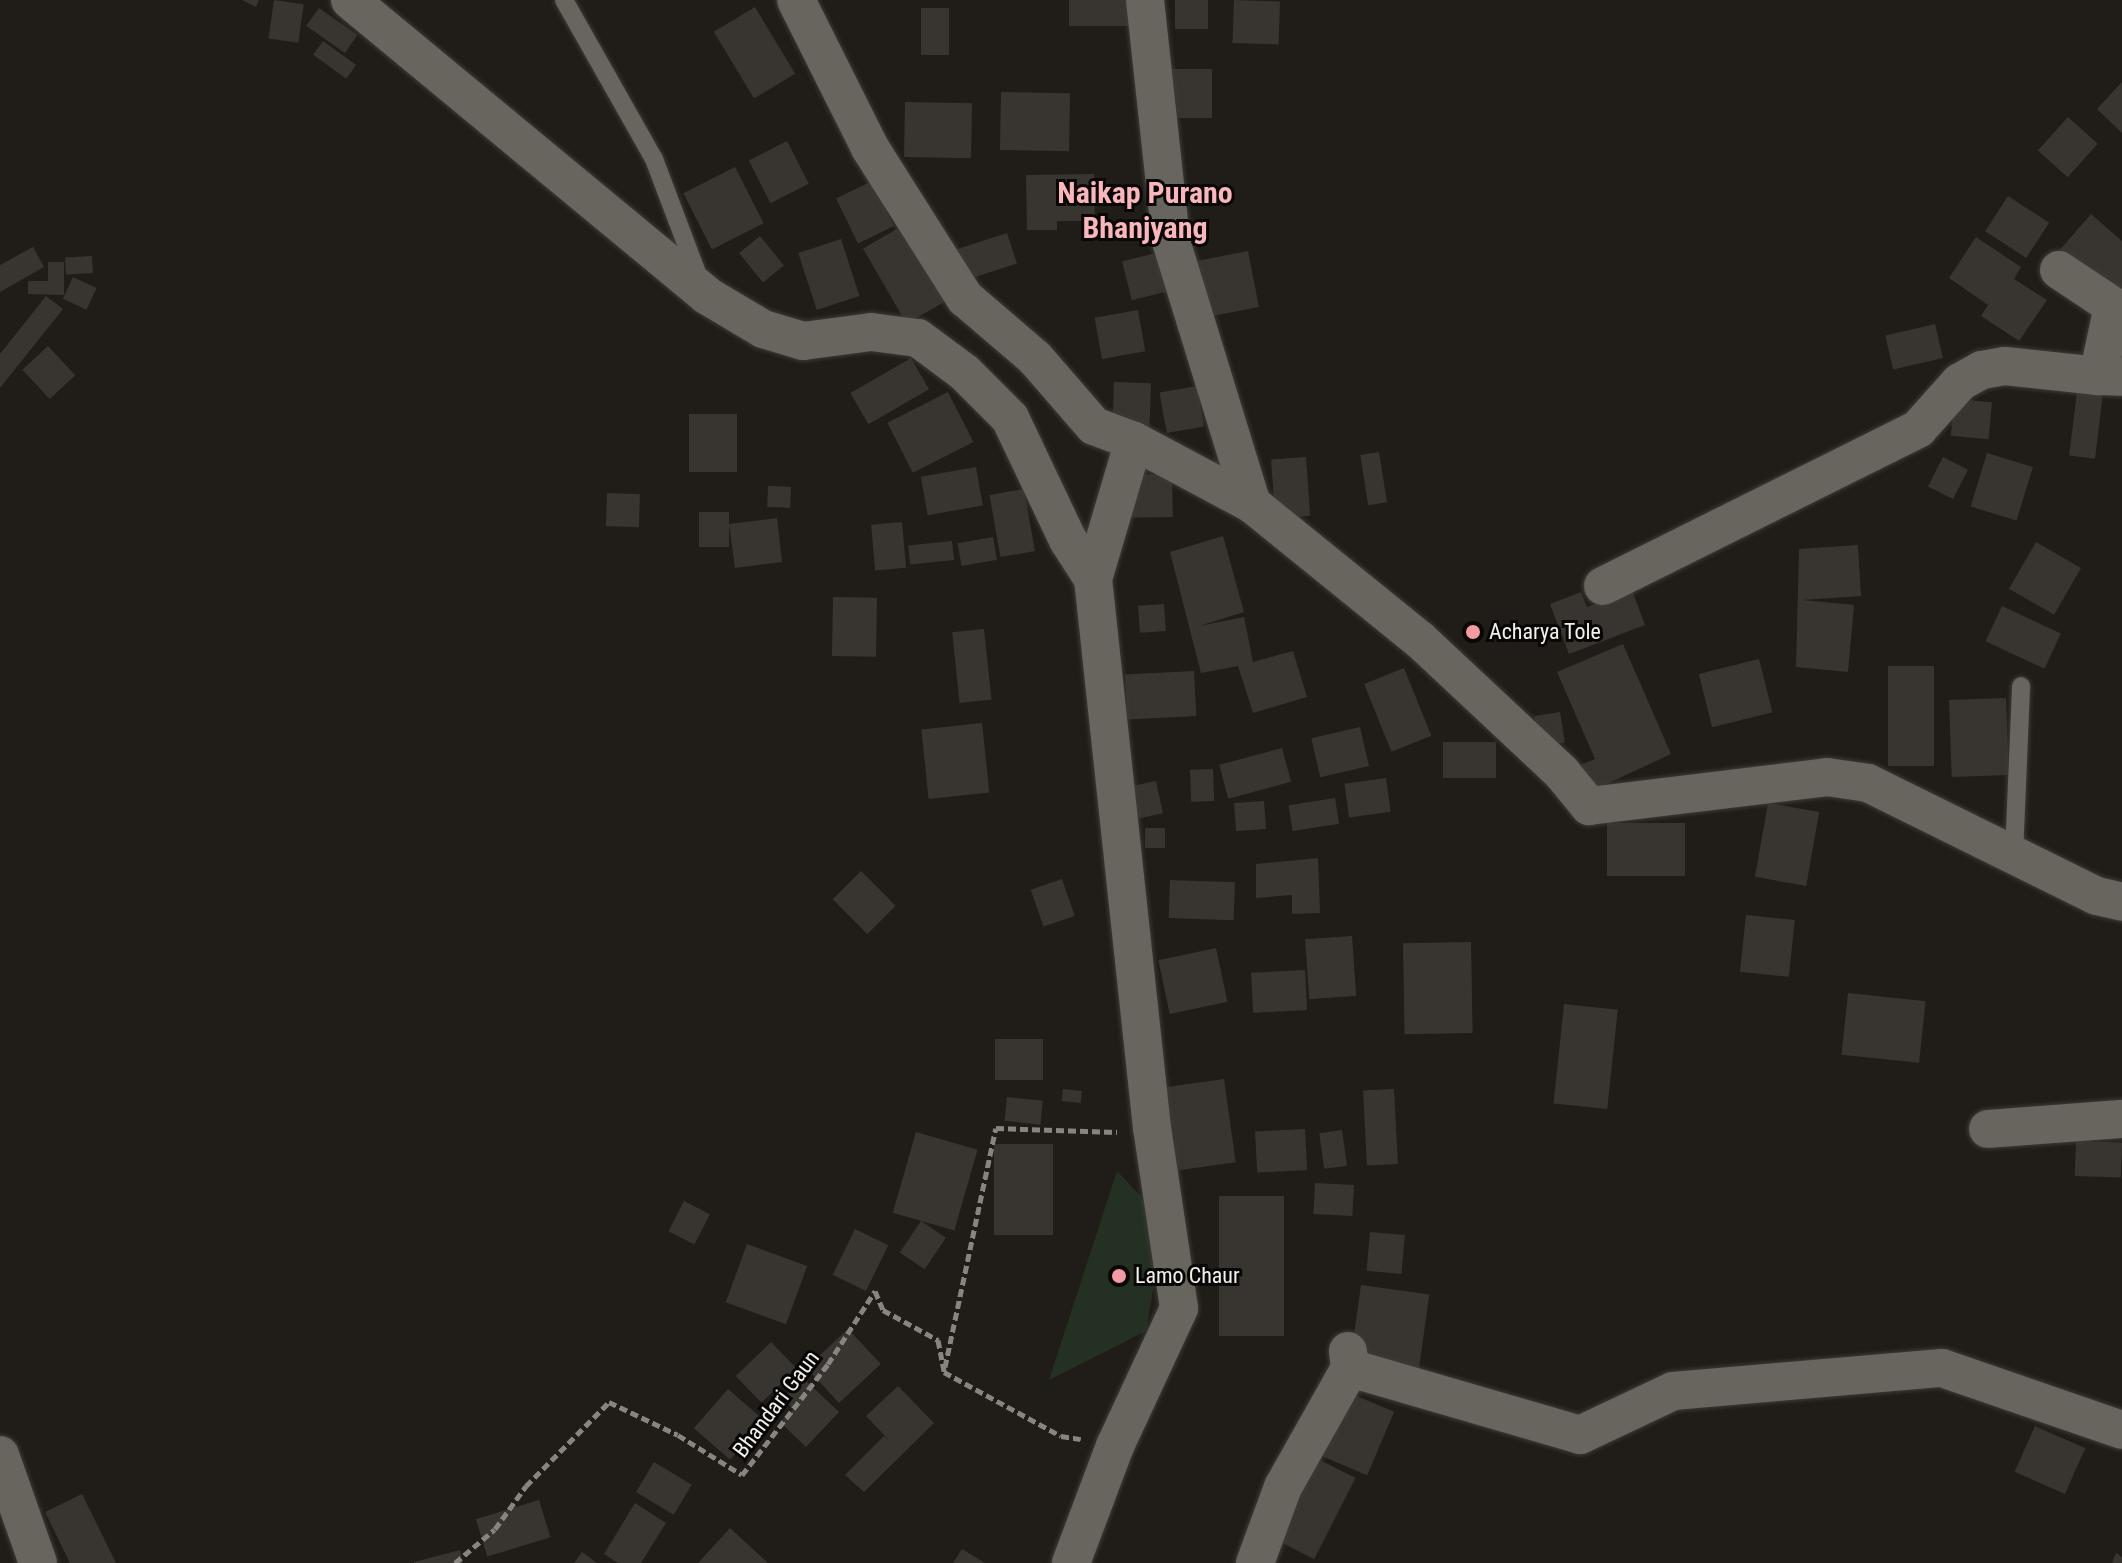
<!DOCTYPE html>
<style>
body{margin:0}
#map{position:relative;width:2122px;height:1563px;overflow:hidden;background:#201d18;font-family:"Roboto Condensed",sans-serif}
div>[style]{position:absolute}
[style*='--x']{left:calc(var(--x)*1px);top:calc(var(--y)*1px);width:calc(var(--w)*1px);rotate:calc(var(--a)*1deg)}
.green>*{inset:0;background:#243122}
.building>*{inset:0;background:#383530;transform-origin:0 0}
.path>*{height:5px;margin-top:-2.5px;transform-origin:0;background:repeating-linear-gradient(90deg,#888581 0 8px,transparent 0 12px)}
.roads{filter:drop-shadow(0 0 2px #3c3a37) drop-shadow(0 0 2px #3c3a37)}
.service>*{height:18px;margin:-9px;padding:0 9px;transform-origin:9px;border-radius:9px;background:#68655f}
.minor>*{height:38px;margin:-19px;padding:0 19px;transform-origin:19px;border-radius:19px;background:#68655f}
.dots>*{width:22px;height:22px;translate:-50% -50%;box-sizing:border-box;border:4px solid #080706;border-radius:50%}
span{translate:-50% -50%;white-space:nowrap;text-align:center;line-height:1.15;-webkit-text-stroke:6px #080706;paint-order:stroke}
.poi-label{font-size:22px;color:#f3f1ee}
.left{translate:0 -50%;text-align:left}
.street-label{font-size:22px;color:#f3f1ee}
.district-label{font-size:30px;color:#fbb6bb;font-weight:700}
</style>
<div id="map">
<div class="green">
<div style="clip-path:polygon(1117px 1171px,1165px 1222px,1146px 1331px,1049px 1380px)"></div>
</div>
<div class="building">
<div style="clip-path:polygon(242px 0,259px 0,256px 7px)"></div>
<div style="left:274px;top:0;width:30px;height:39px;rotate:8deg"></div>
<div style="left:1069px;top:0;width:70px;height:26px"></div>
<div style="left:1175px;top:0;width:33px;height:29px"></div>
<div style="left:1234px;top:0;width:46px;height:43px;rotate:2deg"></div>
<div style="left:755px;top:7px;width:78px;height:48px;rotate:59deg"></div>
<div style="left:319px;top:8px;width:47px;height:22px;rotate:35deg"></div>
<div style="left:921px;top:8px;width:28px;height:47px"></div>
<div style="left:323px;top:41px;width:41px;height:17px;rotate:36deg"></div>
<div style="left:1161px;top:69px;width:51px;height:49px"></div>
<div style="clip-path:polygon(2122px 82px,2122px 133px,2097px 109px)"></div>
<div style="left:1001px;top:92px;width:69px;height:58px;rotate:1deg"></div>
<div style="left:905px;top:102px;width:67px;height:55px;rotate:1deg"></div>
<div style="left:2068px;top:117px;width:40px;height:45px;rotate:42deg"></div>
<div style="left:787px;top:141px;width:48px;height:43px;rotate:63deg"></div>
<div style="left:735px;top:167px;width:63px;height:58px;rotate:63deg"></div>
<div style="clip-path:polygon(1094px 174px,1095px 221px,1057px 221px,1057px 230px,1027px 230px,1026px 175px)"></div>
<div style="left:872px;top:181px;width:50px;height:40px;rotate:64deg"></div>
<div style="left:2008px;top:196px;width:49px;height:42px;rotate:33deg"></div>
<div style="clip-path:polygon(2091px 214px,2122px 241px,2122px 289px,2058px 252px)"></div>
<div style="left:902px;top:226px;width:87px;height:45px;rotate:60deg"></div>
<div style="left:1007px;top:233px;width:32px;height:57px;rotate:72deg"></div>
<div style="left:760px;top:236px;width:38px;height:27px;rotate:51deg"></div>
<div style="clip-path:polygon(1976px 237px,2021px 267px,2014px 279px,2047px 300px,2019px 341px,1981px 316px,1988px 305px,1949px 278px)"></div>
<div style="left:841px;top:239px;width:60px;height:45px;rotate:72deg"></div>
<div style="clip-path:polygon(33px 247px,44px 267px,0 292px,0 265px)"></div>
<div style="left:1248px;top:251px;width:57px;height:57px;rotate:79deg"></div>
<div style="left:1160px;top:252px;width:40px;height:39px;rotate:76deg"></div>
<div style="left:92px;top:256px;width:17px;height:27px;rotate:87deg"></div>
<div style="clip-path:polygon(48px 262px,64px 262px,64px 295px,28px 294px,28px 281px,48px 281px)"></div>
<div style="left:73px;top:277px;width:26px;height:24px;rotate:25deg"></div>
<div style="clip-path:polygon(46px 296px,63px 309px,0 388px,0 354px)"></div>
<div style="left:1138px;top:310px;width:42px;height:44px;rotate:80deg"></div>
<div style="left:1935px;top:324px;width:35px;height:51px;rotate:77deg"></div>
<div style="left:48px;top:346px;width:40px;height:35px;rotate:47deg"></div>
<div style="left:911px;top:358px;width:36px;height:70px;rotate:60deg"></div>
<div style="left:1114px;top:382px;width:37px;height:46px;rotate:2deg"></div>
<div style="left:1197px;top:386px;width:41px;height:38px;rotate:80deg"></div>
<div style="left:948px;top:392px;width:56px;height:68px;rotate:63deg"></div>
<div style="left:2077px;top:392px;width:26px;height:64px;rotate:7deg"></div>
<div style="left:1954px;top:399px;width:38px;height:37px;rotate:5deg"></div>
<div style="left:689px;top:414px;width:48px;height:58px"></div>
<div style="left:1379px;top:452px;width:51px;height:19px;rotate:81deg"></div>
<div style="left:1987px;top:453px;width:48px;height:56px;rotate:17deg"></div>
<div style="left:1306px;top:457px;width:59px;height:35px;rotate:86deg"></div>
<div style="left:1943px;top:457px;width:28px;height:33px;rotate:27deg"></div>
<div style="left:976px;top:467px;width:39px;height:56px;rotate:80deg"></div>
<div style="left:1172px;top:474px;width:43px;height:43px;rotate:89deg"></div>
<div style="left:768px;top:486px;width:23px;height:21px;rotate:2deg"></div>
<div style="left:1024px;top:489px;width:63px;height:35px;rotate:80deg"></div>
<div style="left:607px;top:493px;width:33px;height:33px;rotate:2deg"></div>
<div style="clip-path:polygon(699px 512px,729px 512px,729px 524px,777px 518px,782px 562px,735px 568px,729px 524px,729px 547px,699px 547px)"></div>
<div style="left:902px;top:522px;width:46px;height:31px;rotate:85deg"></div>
<div style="clip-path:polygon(1223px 536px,1244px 612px,1199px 626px,1244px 617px,1253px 662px,1293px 651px,1307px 697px,1253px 713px,1238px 666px,1201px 673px,1170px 552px)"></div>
<div style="left:993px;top:537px;width:23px;height:36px;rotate:80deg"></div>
<div style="left:952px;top:541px;width:19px;height:44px;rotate:84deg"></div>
<div style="left:2036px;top:542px;width:52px;height:54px;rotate:30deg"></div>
<div style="clip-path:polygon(1858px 545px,1861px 596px,1802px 600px,1854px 605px,1848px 672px,1796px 667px,1799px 549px)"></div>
<div style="clip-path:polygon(1632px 590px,1645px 625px,1569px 654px,1550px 604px,1581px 592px,1587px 607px)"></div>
<div style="left:833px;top:597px;width:44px;height:59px;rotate:1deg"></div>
<div style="left:1164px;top:604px;width:27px;height:26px;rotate:86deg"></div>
<div style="left:2002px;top:606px;width:65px;height:39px;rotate:25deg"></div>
<div style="left:984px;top:629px;width:71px;height:32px;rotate:84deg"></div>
<div style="clip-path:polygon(1623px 644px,1671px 754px,1583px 795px,1572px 768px,1595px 759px,1557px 672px)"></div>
<div style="left:1759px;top:659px;width:55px;height:62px;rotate:76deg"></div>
<div style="left:1888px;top:666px;width:46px;height:100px"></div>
<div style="left:1404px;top:668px;width:73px;height:43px;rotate:68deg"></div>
<div style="left:1194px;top:671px;width:45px;height:69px;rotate:87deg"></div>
<div style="left:2006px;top:698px;width:77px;height:57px;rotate:88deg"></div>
<div style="left:1560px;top:712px;width:31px;height:26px;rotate:81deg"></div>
<div style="left:982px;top:723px;width:70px;height:61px;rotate:84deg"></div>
<div style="left:1360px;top:727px;width:40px;height:50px;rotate:77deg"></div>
<div style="left:1443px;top:742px;width:53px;height:36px"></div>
<div style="left:1282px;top:748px;width:35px;height:65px;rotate:75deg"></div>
<div style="left:1213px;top:769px;width:32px;height:23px;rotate:88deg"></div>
<div style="left:1386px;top:778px;width:34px;height:42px;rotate:82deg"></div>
<div style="left:1156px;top:781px;width:33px;height:31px;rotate:78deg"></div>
<div style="left:1335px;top:798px;width:26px;height:47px;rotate:81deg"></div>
<div style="left:1264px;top:801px;width:28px;height:30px;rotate:86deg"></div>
<div style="left:1768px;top:803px;width:52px;height:75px;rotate:10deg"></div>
<div style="left:1607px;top:823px;width:78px;height:53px"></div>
<div style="left:1145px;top:828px;width:20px;height:20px"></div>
<div style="clip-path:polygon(1318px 858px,1320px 913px,1292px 914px,1292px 895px,1256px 898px,1256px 864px)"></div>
<div style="left:861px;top:871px;width:49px;height:40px;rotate:45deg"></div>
<div style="left:1062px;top:879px;width:39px;height:33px;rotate:71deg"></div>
<div style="left:1170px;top:880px;width:65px;height:38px;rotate:2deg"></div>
<div style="left:1746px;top:915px;width:49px;height:57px;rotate:6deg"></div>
<div style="left:1352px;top:936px;width:60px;height:47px;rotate:86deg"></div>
<div style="left:1471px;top:942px;width:91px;height:68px;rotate:89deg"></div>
<div style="left:1216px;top:948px;width:55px;height:59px;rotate:78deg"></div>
<div style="left:1305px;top:970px;width:40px;height:54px;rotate:87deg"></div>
<div style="left:1848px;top:993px;width:78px;height:62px;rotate:6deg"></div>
<div style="left:1564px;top:1004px;width:54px;height:100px;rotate:6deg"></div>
<div style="left:995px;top:1039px;width:48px;height:41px"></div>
<div style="left:1224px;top:1079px;width:84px;height:72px;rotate:82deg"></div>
<div style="left:1063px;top:1089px;width:19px;height:12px;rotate:6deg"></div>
<div style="left:1394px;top:1089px;width:75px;height:31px;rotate:87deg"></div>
<div style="left:1007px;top:1097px;width:36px;height:24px;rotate:6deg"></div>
<div style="left:1305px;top:1129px;width:41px;height:50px;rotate:87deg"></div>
<div style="left:1342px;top:1130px;width:36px;height:23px;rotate:82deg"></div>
<div style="left:916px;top:1132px;width:64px;height:84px;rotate:16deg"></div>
<div style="left:2076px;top:1141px;width:46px;height:35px;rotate:2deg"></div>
<div style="left:994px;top:1144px;width:59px;height:91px"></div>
<div style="left:1315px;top:1183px;width:39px;height:31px;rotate:3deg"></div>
<div style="left:1284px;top:1196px;width:140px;height:65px;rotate:90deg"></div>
<div style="left:684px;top:1201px;width:29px;height:34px;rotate:27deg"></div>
<div style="left:921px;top:1221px;width:30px;height:38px;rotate:34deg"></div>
<div style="left:855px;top:1229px;width:37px;height:51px;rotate:26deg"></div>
<div style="left:1370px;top:1232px;width:35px;height:39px;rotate:5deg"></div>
<div style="left:747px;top:1244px;width:64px;height:62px;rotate:20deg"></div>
<div style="left:1361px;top:1285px;width:69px;height:84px;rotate:8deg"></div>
<div style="left:848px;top:1329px;width:48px;height:57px;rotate:47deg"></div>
<div style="left:771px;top:1342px;width:37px;height:49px;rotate:46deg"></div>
<div style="clip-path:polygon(803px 1378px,839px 1412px,806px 1447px,780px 1422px,793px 1409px,783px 1399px)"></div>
<div style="clip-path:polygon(898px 1386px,934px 1423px,864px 1492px,845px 1475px,884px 1436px,891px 1442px,866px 1416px)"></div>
<div style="left:1338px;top:1388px;width:61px;height:69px;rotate:23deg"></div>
<div style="left:728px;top:1389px;width:48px;height:52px;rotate:41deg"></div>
<div style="left:2035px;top:1426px;width:55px;height:50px;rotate:24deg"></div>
<div style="left:1318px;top:1459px;width:42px;height:91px;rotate:27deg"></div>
<div style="left:654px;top:1462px;width:44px;height:35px;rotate:31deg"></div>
<div style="clip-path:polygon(82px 1494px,116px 1563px,70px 1563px,45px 1512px)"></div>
<div style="left:539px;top:1500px;width:39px;height:66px;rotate:73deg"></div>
<div style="clip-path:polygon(635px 1503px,666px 1523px,641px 1563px,618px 1563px,604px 1554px)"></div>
<div style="clip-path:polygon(730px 1528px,768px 1563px,698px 1563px)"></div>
<div style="clip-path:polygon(962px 1549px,985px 1563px,953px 1563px)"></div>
<div style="clip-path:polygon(460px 1550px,463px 1563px,414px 1563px,414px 1562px)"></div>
<div style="clip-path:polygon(582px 1552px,597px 1563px,574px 1563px)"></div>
<div style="clip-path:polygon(2116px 1553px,2122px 1557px,2122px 1563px,2112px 1563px)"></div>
</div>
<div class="path">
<div style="--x:945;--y:1367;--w:244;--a:-78"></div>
<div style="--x:996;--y:1128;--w:121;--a:1.9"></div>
<div style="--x:455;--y:1563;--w:52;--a:-40.4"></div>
<div style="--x:495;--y:1529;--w:53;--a:-54.2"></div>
<div style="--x:526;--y:1486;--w:118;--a:-45.3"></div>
<div style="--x:609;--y:1402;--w:76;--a:25.6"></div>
<div style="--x:678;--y:1435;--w:75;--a:32"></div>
<div style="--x:742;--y:1475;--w:140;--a:-52.2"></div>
<div style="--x:828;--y:1364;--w:87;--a:-57.2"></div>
<div style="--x:875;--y:1291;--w:21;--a:67"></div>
<div style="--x:883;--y:1310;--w:63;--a:28.6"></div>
<div style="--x:938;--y:1340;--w:33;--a:79"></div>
<div style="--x:944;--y:1372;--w:133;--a:28.7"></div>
<div style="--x:1061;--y:1436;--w:20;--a:9"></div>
</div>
<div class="roads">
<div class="service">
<div style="--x:564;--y:0;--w:183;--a:60.5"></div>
<div style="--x:654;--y:159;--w:130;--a:69.3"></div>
<div style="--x:2014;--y:855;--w:169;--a:-87.6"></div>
</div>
<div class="minor">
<div style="--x:350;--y:0;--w:462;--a:39.6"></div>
<div style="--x:706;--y:295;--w:66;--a:30.8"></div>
<div style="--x:763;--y:329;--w:42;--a:16.7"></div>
<div style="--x:803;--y:341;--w:69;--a:-7.5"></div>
<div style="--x:871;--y:332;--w:47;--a:7.3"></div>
<div style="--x:918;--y:338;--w:57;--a:36.5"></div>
<div style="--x:964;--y:372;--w:65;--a:45"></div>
<div style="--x:1010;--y:418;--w:135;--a:64.6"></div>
<div style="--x:1068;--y:540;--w:46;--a:57.3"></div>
<div style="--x:796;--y:0;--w:165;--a:63.4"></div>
<div style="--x:870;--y:148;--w:178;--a:57.7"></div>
<div style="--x:965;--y:298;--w:92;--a:40.6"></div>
<div style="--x:1035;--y:358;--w:90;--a:49.1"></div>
<div style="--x:1094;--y:426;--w:43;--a:20.6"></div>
<div style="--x:1134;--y:441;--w:134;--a:28.1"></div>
<div style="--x:1252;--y:504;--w:215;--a:39"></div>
<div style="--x:1419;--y:639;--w:196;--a:43.1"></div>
<div style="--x:1562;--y:773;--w:43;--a:50.7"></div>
<div style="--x:1589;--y:806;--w:240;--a:-6.9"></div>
<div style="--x:1827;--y:777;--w:41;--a:8.3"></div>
<div style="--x:1868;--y:783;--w:255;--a:26.3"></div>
<div style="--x:2097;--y:896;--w:26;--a:13"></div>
<div style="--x:1145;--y:0;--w:242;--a:83.8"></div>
<div style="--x:1171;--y:241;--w:275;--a:72.9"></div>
<div style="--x:2059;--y:270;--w:65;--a:33.7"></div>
<div style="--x:2113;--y:306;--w:72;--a:102.1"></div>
<div style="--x:2098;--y:376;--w:24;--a:2"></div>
<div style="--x:1603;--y:586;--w:352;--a:-26.5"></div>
<div style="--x:1918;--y:429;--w:63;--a:-48.2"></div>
<div style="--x:1960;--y:382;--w:25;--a:-29"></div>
<div style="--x:1982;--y:370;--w:23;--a:-10"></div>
<div style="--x:2005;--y:366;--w:94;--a:6.1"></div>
<div style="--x:1988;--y:1129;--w:134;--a:-4.3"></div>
<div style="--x:1350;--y:1368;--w:240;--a:16.2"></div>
<div style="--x:1580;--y:1435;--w:103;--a:-25.3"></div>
<div style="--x:1673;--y:1391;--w:270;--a:-4.9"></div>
<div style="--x:1942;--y:1368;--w:190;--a:19"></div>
<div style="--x:0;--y:1455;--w:114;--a:70.6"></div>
<div style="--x:1071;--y:1563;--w:125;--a:-69.4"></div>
<div style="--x:1115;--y:1446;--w:152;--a:-65.1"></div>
<div style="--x:1179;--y:1308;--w:182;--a:-98.5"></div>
<div style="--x:1152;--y:1128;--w:552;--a:-96.13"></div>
<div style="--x:1093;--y:579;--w:144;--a:-73.5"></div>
<div style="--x:1255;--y:1563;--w:81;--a:-69.8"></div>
<div style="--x:1283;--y:1487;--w:137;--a:-60.6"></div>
<div style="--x:1350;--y:1368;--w:17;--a:-97"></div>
</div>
</div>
<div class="dots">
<div style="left:1473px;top:632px;background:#f49aa2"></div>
<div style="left:1119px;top:1276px;background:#f49aa2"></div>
</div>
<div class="poi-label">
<span class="left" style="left:1489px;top:632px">Acharya Tole</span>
<span class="left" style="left:1135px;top:1276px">Lamo Chaur</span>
</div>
<div class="street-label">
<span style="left:776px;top:1404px;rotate:-53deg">Bhandari Gaun</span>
</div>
<div class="district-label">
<span style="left:1145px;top:210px">Naikap Purano<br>Bhanjyang</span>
</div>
</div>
